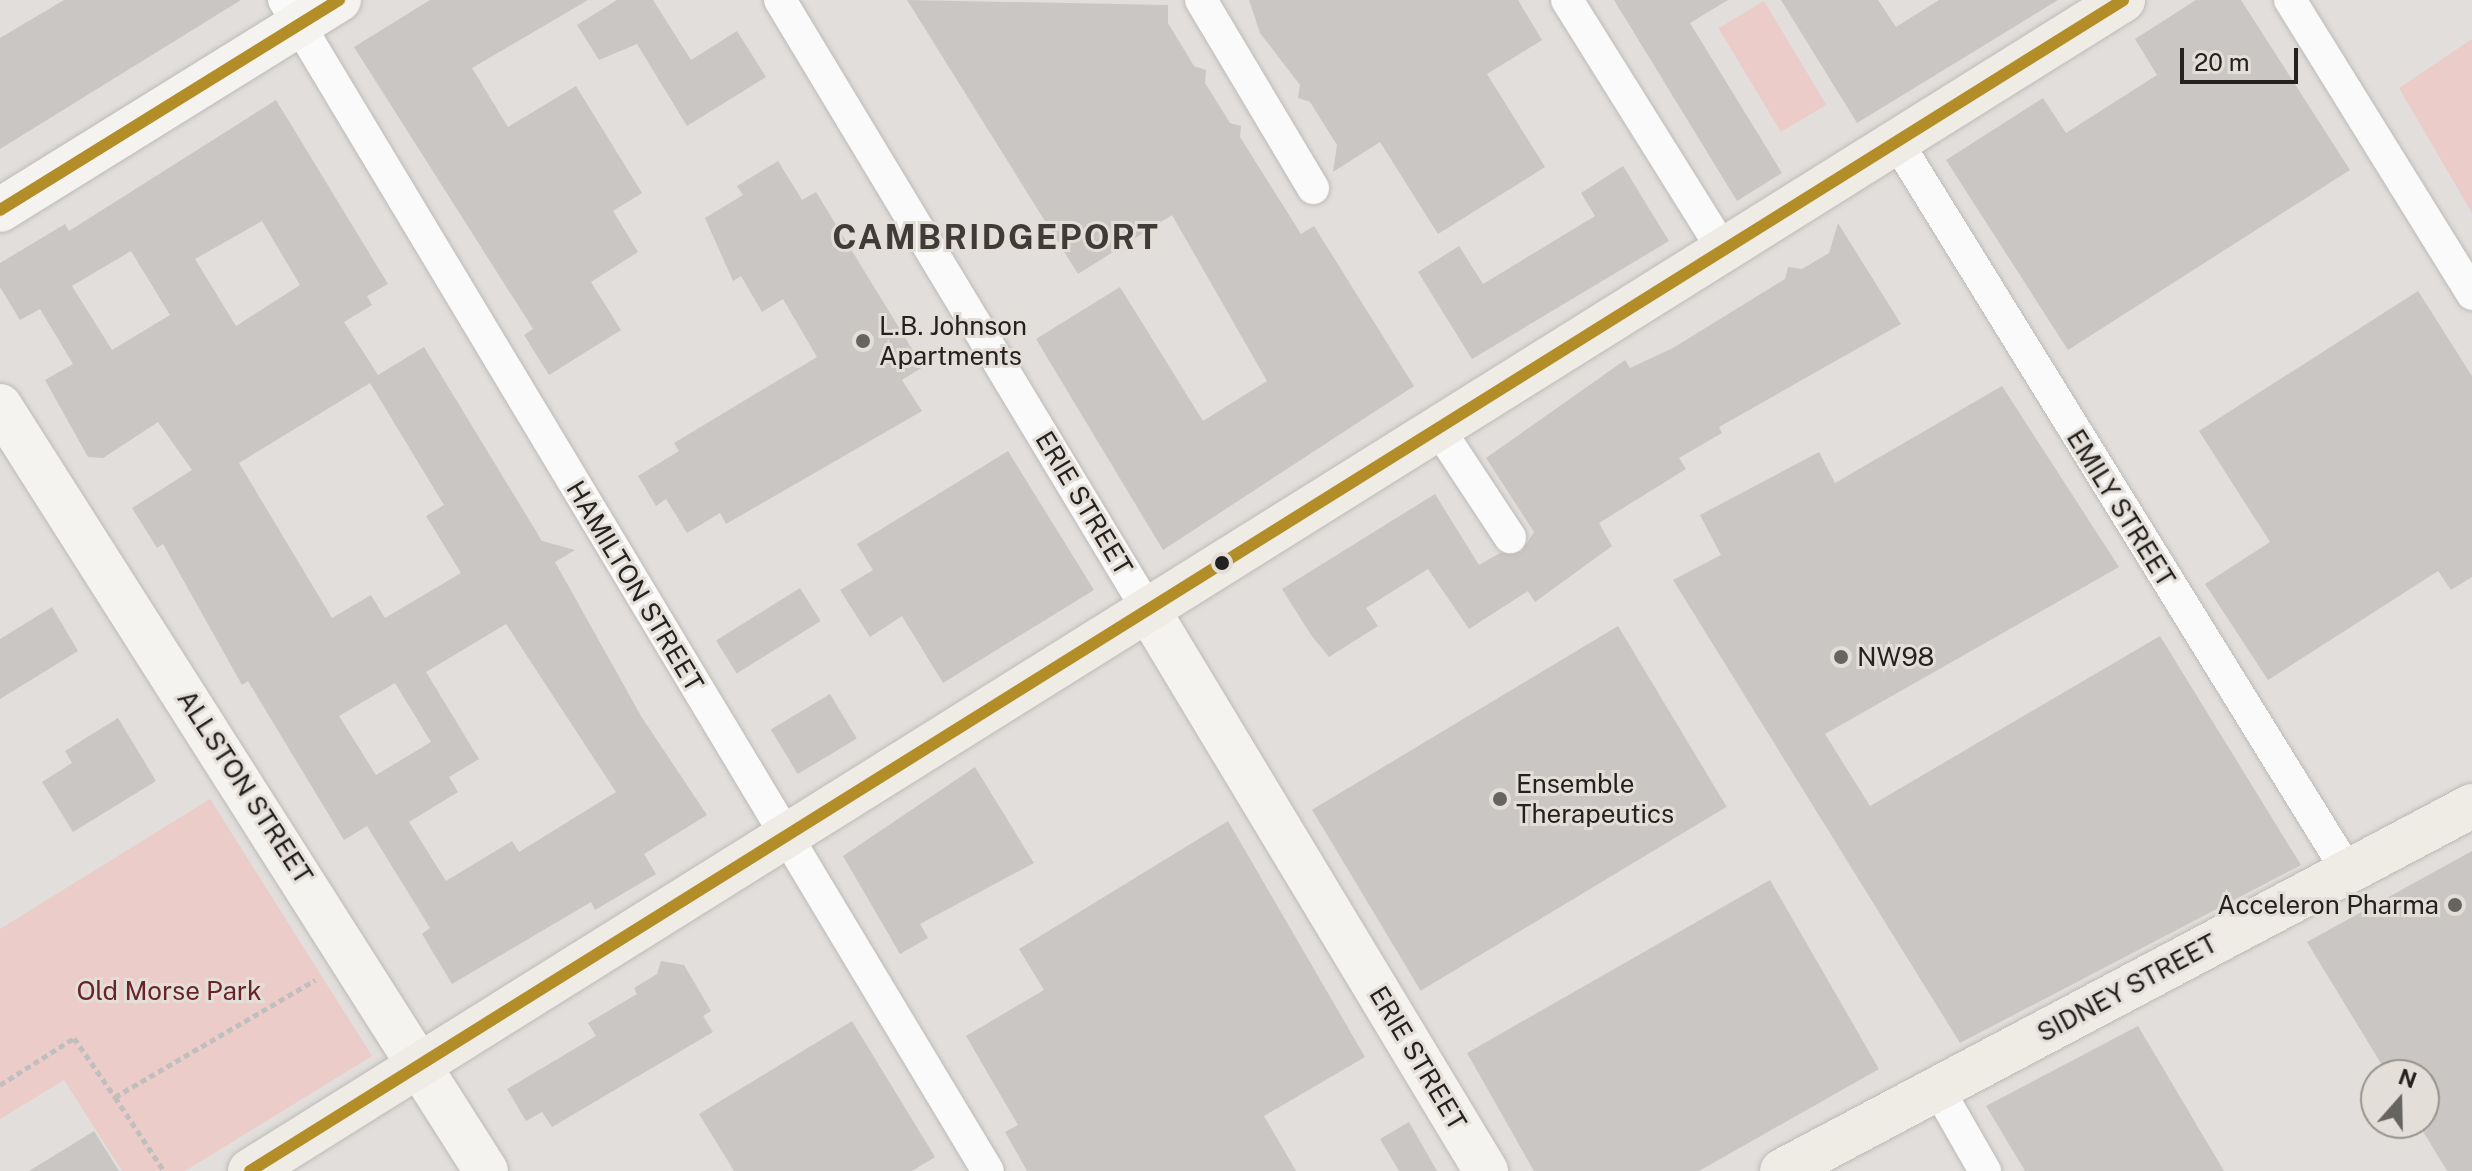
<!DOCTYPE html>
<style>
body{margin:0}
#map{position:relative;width:2472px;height:1171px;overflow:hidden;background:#e1dedb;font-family:"Public Sans",sans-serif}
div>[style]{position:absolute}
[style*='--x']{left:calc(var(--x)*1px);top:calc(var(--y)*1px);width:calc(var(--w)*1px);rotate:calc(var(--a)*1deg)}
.green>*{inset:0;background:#ebccc9;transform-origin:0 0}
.building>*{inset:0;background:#c9c6c4;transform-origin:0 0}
.path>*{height:5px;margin-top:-2.5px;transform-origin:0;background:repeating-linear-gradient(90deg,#c1bfbe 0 6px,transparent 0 10px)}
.roads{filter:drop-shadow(0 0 2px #bcbab8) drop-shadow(0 0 2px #bcbab8)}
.street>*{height:32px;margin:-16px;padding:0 16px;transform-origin:16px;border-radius:16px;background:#fafafa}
.secondary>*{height:44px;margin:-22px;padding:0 22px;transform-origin:22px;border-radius:22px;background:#f5f3f0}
.primary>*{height:44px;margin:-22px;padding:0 22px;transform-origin:22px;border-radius:22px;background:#efece6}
.bus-1>*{height:12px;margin:-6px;padding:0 6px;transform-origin:6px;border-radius:6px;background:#b28d28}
.dots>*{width:22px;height:22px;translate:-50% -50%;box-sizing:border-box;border:4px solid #e4ded8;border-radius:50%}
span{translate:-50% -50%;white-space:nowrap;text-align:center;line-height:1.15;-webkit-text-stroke:6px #e4ded8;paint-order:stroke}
.poi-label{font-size:26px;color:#242220}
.left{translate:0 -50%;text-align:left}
.right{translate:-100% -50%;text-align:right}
.street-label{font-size:26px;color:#242220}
.park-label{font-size:26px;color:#682427}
.district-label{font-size:34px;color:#403b36;font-weight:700;letter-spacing:2px}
.north{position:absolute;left:2360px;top:1059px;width:80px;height:80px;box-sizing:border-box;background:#e4ded8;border:2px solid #97938e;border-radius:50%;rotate:20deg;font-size:22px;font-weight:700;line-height:32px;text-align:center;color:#242220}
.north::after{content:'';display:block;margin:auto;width:28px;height:36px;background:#666461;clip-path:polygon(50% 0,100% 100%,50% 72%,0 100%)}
.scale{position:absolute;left:2180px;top:48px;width:118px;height:36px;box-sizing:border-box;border:4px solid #242220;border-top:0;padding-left:10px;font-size:24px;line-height:28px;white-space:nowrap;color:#242220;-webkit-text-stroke:6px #e4ded8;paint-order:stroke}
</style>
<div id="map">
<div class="green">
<div style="left:1764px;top:1px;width:121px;height:53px;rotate:59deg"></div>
<div style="clip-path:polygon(2472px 39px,2472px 213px,2399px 88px)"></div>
<div style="clip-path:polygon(210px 799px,372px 1056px,185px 1171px,122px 1171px,64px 1080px,0 1119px,0 929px)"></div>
</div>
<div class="building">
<div style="clip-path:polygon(64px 0,241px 0,0 149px,0 38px)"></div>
<div style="clip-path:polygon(430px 0,588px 0,472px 68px,508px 127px,576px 86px,642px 193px,613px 211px,638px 252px,591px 282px,621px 330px,549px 375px,524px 335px,533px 329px,354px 47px)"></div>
<div style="clip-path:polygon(617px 0,653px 0,691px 60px,737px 31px,766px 77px,687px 126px,637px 44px,599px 60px,577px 25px)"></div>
<div style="clip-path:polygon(907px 0,1168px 5px,1168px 23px,1194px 66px,1206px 70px,1205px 83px,1230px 123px,1241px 126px,1240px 137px,1301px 234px,1314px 226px,1414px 386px,1163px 550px,1036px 339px,1120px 287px,1203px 421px,1267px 381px,1172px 215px,1078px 274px)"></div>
<div style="clip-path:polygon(1249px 0,1518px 0,1542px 40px,1487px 74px,1545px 167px,1438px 234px,1380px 142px,1333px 172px,1337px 145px,1310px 102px,1298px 98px,1300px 85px,1260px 33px)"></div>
<div style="clip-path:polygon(1614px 0,1728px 0,1690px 23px,1782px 173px,1737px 201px)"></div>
<div style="clip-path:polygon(1781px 0,1878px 0,1896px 27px,1939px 0,2058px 0,1857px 123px)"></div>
<div style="clip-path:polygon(2196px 0,2241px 0,2350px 170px,2068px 350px,1946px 160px,2043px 98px,2066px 133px,2157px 75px,2135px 39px)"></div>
<div style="clip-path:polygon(evenodd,276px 100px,388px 284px,367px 296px,372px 305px,344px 322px,378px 375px,424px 347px,542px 541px,575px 550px,555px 562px,641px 716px,707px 815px,644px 854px,656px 874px,595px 910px,591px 902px,452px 984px,422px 934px,430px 928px,367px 826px,344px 840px,248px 681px,242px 685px,163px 544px,157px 548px,132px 508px,192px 470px,158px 422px,103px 458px,88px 457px,45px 380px,73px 364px,40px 309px,20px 320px,0 287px,0 263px,65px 224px,69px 231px,276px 100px,262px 221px,300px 285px,236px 326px,195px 259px,262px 221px,276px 100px,131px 251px,170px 315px,112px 350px,72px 286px,131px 251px,276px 100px,370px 383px,444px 505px,426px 516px,461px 573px,385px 618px,371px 595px,332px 618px,239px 463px,370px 383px,276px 100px,506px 624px,616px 792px,519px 852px,512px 841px,446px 881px,409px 822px,458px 792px,449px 777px,479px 759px,426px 672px,506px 624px,276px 100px,395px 683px,431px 742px,376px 775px,339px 716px,395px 683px)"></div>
<div style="clip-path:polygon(778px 161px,802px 200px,816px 192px,923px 367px,902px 380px,922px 411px,726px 524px,720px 513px,687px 533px,666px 499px,656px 506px,638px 476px,679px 451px,674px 443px,817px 357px,783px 299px,762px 312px,741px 276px,733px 281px,705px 218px,743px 195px,737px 186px)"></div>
<div style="clip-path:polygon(1623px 166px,1669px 241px,1472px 359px,1418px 272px,1459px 246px,1483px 284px,1595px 216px,1581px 193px)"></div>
<div style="clip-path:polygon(1838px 223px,1901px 324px,1719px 427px,1722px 433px,1679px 458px,1686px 469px,1599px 523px,1612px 546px,1535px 602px,1528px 591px,1469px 629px,1428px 569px,1366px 608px,1378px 626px,1329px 657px,1311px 635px,1282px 589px,1435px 494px,1479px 565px,1500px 553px,1521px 552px,1534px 532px,1486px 458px,1625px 360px,1630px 368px,1673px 348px,1785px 279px,1788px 267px,1802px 269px,1829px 253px)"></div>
<div style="clip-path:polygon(2418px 291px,2472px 376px,2472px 577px,2451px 590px,2438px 571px,2268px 680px,2205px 584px,2270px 542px,2199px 431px)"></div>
<div style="clip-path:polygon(2002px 386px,2119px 567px,1825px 734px,1870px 806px,2160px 636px,2301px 865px,1960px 1043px,1673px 580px,1721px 555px,1700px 515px,1819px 452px,1835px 483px)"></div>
<div style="clip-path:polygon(1008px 451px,1094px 590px,943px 683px,902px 616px,870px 637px,840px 590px,873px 570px,857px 544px)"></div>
<div style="left:800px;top:588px;width:39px;height:99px;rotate:58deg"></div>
<div style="clip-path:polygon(52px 607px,78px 651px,0 699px,0 639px)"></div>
<div style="left:1618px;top:626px;width:211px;height:357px;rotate:59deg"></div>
<div style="left:830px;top:694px;width:52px;height:69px;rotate:59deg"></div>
<div style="clip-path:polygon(118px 718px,156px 781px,73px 832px,42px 782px,72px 763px,65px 751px)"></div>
<div style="clip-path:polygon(975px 767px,1034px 863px,920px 924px,928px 938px,900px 954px,843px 856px)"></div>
<div style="clip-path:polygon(1228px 821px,1365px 1057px,1264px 1116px,1296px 1171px,1027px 1171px,1005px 1132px,1018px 1125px,966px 1036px,1044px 990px,1019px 949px)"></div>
<div style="clip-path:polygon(2472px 851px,2472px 1171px,2447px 1171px,2418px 1123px,2424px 1123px,2424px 1075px,2388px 1075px,2307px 942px)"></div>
<div style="clip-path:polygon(1770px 880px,1879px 1069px,1699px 1171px,1534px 1171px,1467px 1053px)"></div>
<div style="clip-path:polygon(661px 961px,684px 965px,711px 1011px,703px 1016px,713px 1032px,552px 1127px,542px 1112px,526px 1121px,507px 1089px,596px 1036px,588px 1023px,637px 994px,634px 988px,657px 974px)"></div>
<div style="clip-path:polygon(852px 1021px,935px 1157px,912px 1171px,734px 1171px,699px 1114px)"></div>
<div style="clip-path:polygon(2138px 1026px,2224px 1171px,2025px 1171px,1986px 1106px)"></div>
<div style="clip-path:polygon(1409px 1122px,1437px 1171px,1399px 1171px,1380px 1139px)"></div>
<div style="clip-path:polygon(94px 1131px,119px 1171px,29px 1171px)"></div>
</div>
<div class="path">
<div style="--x:0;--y:1085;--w:88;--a:-32.4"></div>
<div style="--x:74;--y:1038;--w:72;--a:55.2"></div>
<div style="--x:115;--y:1097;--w:232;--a:-30.3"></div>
<div style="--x:115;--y:1097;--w:89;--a:56.5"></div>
</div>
<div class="roads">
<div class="street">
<div style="--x:284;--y:0;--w:1366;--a:58.99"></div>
<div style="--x:780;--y:0;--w:712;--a:58.9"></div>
<div style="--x:1201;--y:0;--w:219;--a:59.2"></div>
<div style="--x:1567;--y:0;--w:295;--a:58"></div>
<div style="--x:2290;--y:0;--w:346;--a:58.2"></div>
<div style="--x:1897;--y:142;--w:858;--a:58.29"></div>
<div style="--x:1438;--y:428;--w:131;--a:56.6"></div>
<div style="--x:1938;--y:1089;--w:95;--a:60.2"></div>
</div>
<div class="secondary">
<div style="--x:0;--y:210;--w:399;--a:-31.8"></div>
<div style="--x:0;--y:406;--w:906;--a:57.57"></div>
<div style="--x:1148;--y:610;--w:655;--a:58.93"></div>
</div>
<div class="primary">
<div style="--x:250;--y:1171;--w:2209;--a:-32.01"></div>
<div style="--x:1782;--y:1171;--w:781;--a:-27.88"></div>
</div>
</div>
<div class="bus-1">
<div style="--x:0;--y:210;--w:399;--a:-31.8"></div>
<div style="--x:250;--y:1171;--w:2209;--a:-32.01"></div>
</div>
<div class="dots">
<div style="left:863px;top:341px;background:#666461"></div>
<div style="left:1222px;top:563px;background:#242220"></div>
<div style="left:1841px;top:657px;background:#666461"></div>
<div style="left:1500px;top:799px;background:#666461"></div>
<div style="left:2455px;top:905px;background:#666461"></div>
</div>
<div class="poi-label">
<span class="left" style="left:879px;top:341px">L.B. Johnson<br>Apartments</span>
<span class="left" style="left:1857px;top:657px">NW98</span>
<span class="left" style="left:1516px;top:799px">Ensemble<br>Therapeutics</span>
<span class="right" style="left:2439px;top:905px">Acceleron Pharma</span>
</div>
<div class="street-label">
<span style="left:1084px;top:503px;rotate:59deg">ERIE STREET</span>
<span style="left:2121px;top:508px;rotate:58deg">EMILY STREET</span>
<span style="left:635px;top:586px;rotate:59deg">HAMILTON STREET</span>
<span style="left:245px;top:787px;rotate:57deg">ALLSTON STREET</span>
<span style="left:2127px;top:988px;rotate:-28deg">SIDNEY STREET</span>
<span style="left:1418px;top:1058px;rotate:59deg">ERIE STREET</span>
</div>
<div class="park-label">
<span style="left:169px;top:991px">Old Morse Park</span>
</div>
<div class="district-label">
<span style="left:996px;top:238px">CAMBRIDGEPORT</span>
</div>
<div class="north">N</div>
<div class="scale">20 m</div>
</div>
